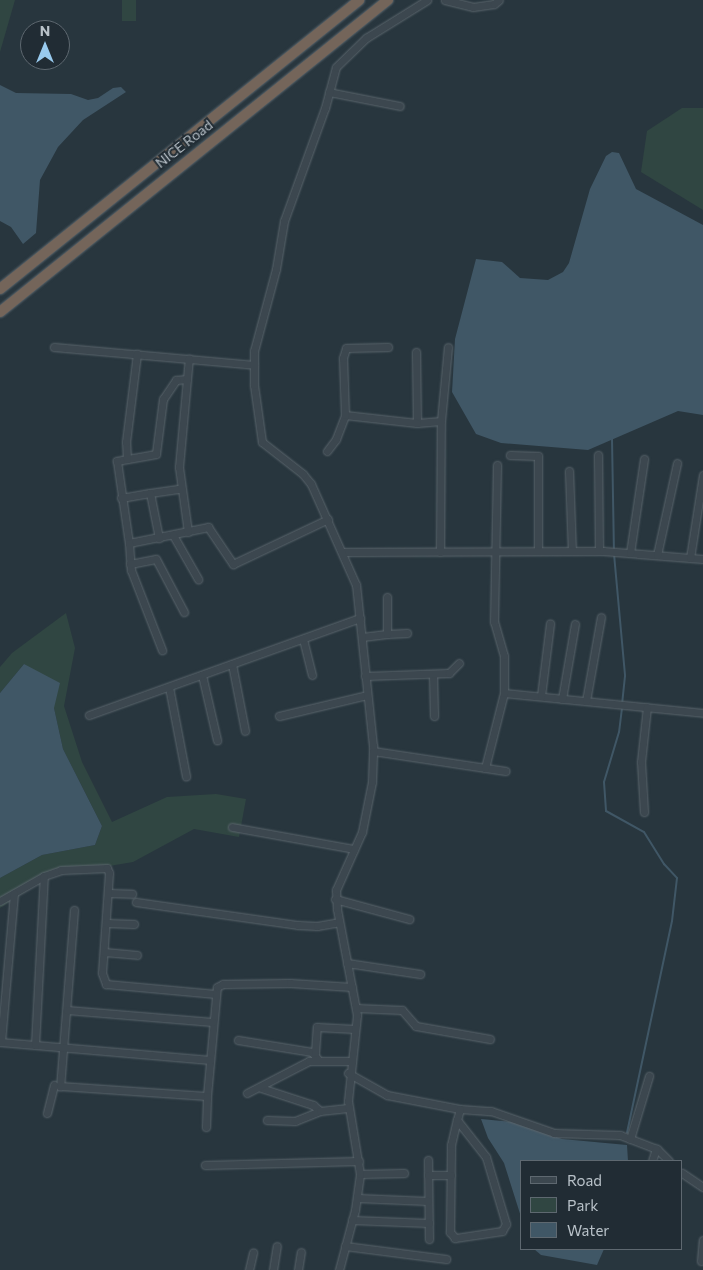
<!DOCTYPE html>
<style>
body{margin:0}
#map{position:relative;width:703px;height:1270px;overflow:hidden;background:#28363e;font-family:Commissioner,sans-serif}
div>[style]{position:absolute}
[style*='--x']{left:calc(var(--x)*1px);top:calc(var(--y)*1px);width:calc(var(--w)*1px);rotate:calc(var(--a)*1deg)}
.green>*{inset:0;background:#304642;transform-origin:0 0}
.water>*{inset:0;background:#405766}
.stream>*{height:2px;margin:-1px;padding:0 1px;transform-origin:1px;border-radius:1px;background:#405766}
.roads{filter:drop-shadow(0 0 1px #5a656c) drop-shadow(0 0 1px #5a656c)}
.minor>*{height:7px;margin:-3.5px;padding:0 3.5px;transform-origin:3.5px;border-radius:3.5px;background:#3c474f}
.highway>*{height:10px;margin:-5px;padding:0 5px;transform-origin:5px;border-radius:5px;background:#74655a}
span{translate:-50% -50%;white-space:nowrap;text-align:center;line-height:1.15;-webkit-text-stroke:4px #212c34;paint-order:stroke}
.street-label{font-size:14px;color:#b9c2c9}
.legend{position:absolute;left:520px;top:1160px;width:162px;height:90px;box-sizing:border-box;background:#212c34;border:1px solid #5e6870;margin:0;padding:6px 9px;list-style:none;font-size:15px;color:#b9c2c9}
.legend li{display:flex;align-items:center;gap:10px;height:25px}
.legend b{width:25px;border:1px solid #5e6870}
.north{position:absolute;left:20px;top:20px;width:50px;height:50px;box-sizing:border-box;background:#212c34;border:1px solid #5e6870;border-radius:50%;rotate:0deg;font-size:14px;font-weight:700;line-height:20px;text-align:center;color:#b9c2c9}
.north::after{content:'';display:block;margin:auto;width:18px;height:22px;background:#98caee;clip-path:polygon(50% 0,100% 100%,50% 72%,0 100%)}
</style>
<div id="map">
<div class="green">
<div style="clip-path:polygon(0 0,15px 0,0 52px)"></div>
<div style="left:122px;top:0;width:14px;height:21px"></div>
<div style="clip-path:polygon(682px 108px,703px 108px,703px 210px,641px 172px,647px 131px)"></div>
<div style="clip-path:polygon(66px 613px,75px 648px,64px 706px,82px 762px,112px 822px,167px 797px,216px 794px,246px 799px,239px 837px,194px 829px,133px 862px,50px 876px,0 908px,0 878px,42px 855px,95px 845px,102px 826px,63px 749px,54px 708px,24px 664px,0 693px,0 667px,12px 653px)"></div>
</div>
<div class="water">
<div style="clip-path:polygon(0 85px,16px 93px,71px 94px,88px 100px,98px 98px,113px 88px,121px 87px,126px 92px,83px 120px,58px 147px,40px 180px,36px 233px,23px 244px,11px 227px,0 221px)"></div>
<div style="clip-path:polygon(612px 152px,619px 153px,636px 189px,703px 225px,703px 415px,678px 411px,588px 450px,501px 443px,476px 434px,452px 392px,455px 339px,476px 259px,502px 262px,520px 278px,548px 280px,563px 272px,569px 263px,590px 189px,606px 156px)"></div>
<div style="clip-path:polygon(24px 664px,60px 683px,54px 708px,63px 749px,102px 826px,95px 845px,42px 855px,0 878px,0 693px)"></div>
<div style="clip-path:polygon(481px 1119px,514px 1122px,562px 1139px,627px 1145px,628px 1161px,522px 1161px,522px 1220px,504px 1163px,488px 1138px)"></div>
<div style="clip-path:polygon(534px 1249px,604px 1249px,597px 1265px,541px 1255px)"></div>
</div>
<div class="stream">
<div style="--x:612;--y:439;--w:110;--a:89"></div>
<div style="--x:614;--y:554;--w:122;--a:84.8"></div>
<div style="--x:625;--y:676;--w:27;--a:96"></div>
<div style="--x:622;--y:708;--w:24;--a:97"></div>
<div style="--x:619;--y:732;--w:52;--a:106.7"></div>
<div style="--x:604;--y:782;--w:29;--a:86"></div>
<div style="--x:606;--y:811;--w:43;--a:28.9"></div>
<div style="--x:644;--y:832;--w:38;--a:58"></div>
<div style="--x:664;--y:864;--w:19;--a:47"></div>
<div style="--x:677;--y:878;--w:43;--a:96.6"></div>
<div style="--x:672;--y:921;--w:216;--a:102"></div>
</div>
<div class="roads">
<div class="minor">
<div style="--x:445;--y:0;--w:29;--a:14"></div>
<div style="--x:473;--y:7;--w:21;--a:-8"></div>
<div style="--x:494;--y:4;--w:6;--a:-39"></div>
<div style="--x:329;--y:92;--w:72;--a:11.2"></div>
<div style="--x:54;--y:347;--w:201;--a:5.1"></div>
<div style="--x:416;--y:352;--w:71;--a:89.2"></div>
<div style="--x:417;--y:423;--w:24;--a:-5"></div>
<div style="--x:441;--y:421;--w:74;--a:-84.6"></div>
<div style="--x:187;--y:379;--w:11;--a:175"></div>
<div style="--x:176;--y:380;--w:23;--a:124"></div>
<div style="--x:163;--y:399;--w:55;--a:97.3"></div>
<div style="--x:156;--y:454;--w:40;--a:170"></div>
<div style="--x:117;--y:461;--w:83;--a:81.7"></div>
<div style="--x:129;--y:543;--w:81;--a:-11.4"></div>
<div style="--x:208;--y:527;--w:45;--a:56"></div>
<div style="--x:233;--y:564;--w:105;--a:-25.3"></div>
<div style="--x:345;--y:415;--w:72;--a:6.3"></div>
<div style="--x:327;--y:451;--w:15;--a:-53"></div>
<div style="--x:336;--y:439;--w:26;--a:-69"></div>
<div style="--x:345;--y:415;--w:57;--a:-92"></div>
<div style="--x:343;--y:358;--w:10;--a:-73"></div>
<div style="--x:346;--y:348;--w:42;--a:-1.4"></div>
<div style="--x:510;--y:455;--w:28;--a:2"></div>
<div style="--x:538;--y:456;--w:95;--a:90"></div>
<div style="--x:598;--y:455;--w:96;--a:89.4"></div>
<div style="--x:127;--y:459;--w:17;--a:-93"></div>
<div style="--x:126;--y:442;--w:89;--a:-82.9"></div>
<div style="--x:569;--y:471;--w:80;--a:87.9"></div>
<div style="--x:150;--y:493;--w:30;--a:-8"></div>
<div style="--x:121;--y:498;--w:29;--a:-10"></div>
<div style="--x:150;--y:493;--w:46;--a:78.7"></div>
<div style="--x:188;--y:532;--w:66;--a:-97.9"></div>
<div style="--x:179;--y:467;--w:109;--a:-84.8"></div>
<div style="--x:173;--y:535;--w:51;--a:60.4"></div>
<div style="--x:129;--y:543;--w:27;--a:86"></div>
<div style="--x:131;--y:570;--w:86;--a:68.8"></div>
<div style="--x:342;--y:552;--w:261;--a:-0.2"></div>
<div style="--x:603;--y:551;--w:100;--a:4.6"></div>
<div style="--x:440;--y:552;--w:131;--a:-89.6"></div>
<div style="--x:630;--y:553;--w:95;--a:-81.5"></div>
<div style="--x:657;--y:555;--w:94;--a:-77.7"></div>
<div style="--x:690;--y:558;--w:84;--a:-81.1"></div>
<div style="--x:130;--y:564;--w:26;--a:-11"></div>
<div style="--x:156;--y:559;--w:60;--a:62.2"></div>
<div style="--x:387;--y:634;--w:20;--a:-3"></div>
<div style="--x:362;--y:637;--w:25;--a:-7"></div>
<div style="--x:387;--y:634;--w:37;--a:-90"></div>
<div style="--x:303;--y:639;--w:37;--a:76"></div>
<div style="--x:232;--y:664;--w:68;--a:79"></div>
<div style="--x:433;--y:674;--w:42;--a:88.6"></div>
<div style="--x:202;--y:675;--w:67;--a:77"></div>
<div style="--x:365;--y:676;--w:84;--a:-2"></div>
<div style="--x:449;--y:673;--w:14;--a:-45"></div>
<div style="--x:169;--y:687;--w:91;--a:79.2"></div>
<div style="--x:504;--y:693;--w:200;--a:5.7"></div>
<div style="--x:541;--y:696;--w:73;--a:-82.9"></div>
<div style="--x:562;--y:699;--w:76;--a:-80.2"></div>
<div style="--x:586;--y:701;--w:85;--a:-79.9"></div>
<div style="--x:89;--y:715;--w:288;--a:-19.7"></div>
<div style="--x:279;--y:716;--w:90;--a:-13.4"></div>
<div style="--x:373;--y:751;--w:134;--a:8.6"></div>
<div style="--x:485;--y:768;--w:77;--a:-75.8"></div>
<div style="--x:504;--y:693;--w:37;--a:-90"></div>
<div style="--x:504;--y:656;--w:35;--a:-106"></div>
<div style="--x:494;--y:622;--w:157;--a:-88.9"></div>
<div style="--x:644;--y:812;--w:50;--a:-93.4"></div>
<div style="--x:641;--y:762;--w:55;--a:-83.8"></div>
<div style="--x:232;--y:827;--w:124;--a:10.2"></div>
<div style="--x:108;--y:893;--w:24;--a:2"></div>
<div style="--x:335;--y:899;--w:77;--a:15.1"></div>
<div style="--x:0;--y:901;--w:51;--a:-29.6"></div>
<div style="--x:44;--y:876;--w:18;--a:-19"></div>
<div style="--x:61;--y:870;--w:46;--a:-2.5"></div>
<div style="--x:107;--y:868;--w:5;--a:68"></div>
<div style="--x:109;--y:873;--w:100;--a:94"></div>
<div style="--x:102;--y:973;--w:12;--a:70"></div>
<div style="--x:106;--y:984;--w:110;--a:5.2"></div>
<div style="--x:136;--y:902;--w:164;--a:8.1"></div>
<div style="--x:298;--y:925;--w:19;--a:3"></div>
<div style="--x:317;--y:926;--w:22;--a:-10"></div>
<div style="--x:74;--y:910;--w:177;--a:94.5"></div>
<div style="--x:60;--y:1086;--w:147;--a:3.9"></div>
<div style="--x:207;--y:1096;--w:109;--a:-84.8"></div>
<div style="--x:217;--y:987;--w:7;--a:-27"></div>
<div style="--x:223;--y:984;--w:67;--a:-0.9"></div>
<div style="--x:290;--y:983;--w:62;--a:3.7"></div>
<div style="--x:106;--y:923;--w:28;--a:2"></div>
<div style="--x:104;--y:952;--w:33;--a:5"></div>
<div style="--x:347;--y:963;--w:74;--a:8.6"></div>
<div style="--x:356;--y:1008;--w:46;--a:2.5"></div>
<div style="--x:402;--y:1010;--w:21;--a:49"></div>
<div style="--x:416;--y:1026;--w:75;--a:10"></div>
<div style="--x:67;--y:1010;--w:146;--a:4.7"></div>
<div style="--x:238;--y:1040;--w:75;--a:9.2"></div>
<div style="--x:312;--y:1052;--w:11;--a:52"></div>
<div style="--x:0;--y:1042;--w:211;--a:4.9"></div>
<div style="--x:1;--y:1042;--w:149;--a:-85"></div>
<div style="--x:35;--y:1045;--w:169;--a:-87"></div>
<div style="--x:315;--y:1053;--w:26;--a:-86"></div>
<div style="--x:317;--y:1027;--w:38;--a:3"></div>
<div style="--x:348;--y:1073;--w:45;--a:29.4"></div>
<div style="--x:387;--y:1095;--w:74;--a:10.9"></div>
<div style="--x:460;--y:1109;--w:31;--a:4"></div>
<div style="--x:491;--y:1111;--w:67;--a:19.2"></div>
<div style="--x:554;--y:1133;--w:66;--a:1.7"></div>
<div style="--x:620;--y:1135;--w:40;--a:21"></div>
<div style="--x:657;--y:1149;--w:17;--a:45"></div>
<div style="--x:261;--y:1088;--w:55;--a:18.1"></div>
<div style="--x:313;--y:1105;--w:9;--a:41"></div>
<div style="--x:247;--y:1093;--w:70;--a:-27.3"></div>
<div style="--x:309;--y:1061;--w:41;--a:0"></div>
<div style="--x:47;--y:1113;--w:29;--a:-76"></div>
<div style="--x:267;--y:1120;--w:28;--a:2"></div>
<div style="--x:295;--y:1121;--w:27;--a:-22"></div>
<div style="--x:320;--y:1111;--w:28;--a:-6"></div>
<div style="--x:457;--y:1120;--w:47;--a:51.9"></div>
<div style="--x:486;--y:1157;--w:70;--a:73.4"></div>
<div style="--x:506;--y:1224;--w:8;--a:120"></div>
<div style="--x:502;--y:1231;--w:48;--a:171.5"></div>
<div style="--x:455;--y:1238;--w:8;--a:-130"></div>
<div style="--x:450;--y:1232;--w:87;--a:-89.3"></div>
<div style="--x:451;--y:1145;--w:26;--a:-77"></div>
<div style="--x:457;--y:1120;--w:11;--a:-75"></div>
<div style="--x:206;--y:1127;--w:31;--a:-88"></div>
<div style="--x:630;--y:1139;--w:66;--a:-73.2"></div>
<div style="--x:428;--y:1160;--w:79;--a:89.3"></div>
<div style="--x:652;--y:1161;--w:13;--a:-72"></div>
<div style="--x:205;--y:1165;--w:154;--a:-1.5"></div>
<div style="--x:682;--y:1173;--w:25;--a:34"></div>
<div style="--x:360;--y:1174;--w:44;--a:-1.3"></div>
<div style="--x:428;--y:1175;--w:23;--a:0"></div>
<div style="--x:357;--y:1198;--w:71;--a:2.4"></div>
<div style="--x:352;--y:1220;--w:77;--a:2.2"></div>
<div style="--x:345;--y:1246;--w:102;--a:7.3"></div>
<div style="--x:701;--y:1261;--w:21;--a:-85"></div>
<div style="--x:249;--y:1270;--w:18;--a:-77"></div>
<div style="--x:273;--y:1270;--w:24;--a:-81"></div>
<div style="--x:298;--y:1270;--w:18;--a:-81"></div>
<div style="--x:339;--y:1270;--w:62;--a:-75.1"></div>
<div style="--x:355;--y:1210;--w:36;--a:-82"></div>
<div style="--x:360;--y:1174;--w:74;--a:-99.3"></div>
<div style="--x:348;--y:1101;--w:86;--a:-84"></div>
<div style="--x:357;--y:1015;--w:108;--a:-100.7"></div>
<div style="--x:337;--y:909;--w:19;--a:-93"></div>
<div style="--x:336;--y:890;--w:64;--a:-65.9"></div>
<div style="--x:362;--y:832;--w:51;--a:-78.7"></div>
<div style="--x:372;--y:782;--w:36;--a:-88"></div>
<div style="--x:373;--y:746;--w:162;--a:-96"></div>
<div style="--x:356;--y:585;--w:111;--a:-114"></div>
<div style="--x:311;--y:484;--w:13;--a:-129"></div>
<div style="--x:303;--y:474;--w:52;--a:-142"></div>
<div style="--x:262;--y:442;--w:58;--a:-98"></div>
<div style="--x:254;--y:385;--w:34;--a:-90"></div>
<div style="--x:254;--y:351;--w:85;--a:-75"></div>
<div style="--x:276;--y:269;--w:49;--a:-80.5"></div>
<div style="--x:284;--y:221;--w:120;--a:-70.1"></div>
<div style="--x:325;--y:108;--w:42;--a:-75"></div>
<div style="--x:336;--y:67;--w:42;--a:-44"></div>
<div style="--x:366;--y:38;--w:72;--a:-31.9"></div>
</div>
<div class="highway">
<div style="--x:0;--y:289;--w:461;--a:-38.8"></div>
<div style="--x:0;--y:312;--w:498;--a:-38.8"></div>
</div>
</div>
<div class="street-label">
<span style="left:184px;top:144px;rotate:-38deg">NICE Road</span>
</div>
<ul class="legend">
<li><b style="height:6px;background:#3c474f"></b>Road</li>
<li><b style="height:14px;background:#304642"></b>Park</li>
<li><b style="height:14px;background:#405766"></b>Water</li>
</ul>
<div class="north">N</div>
</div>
